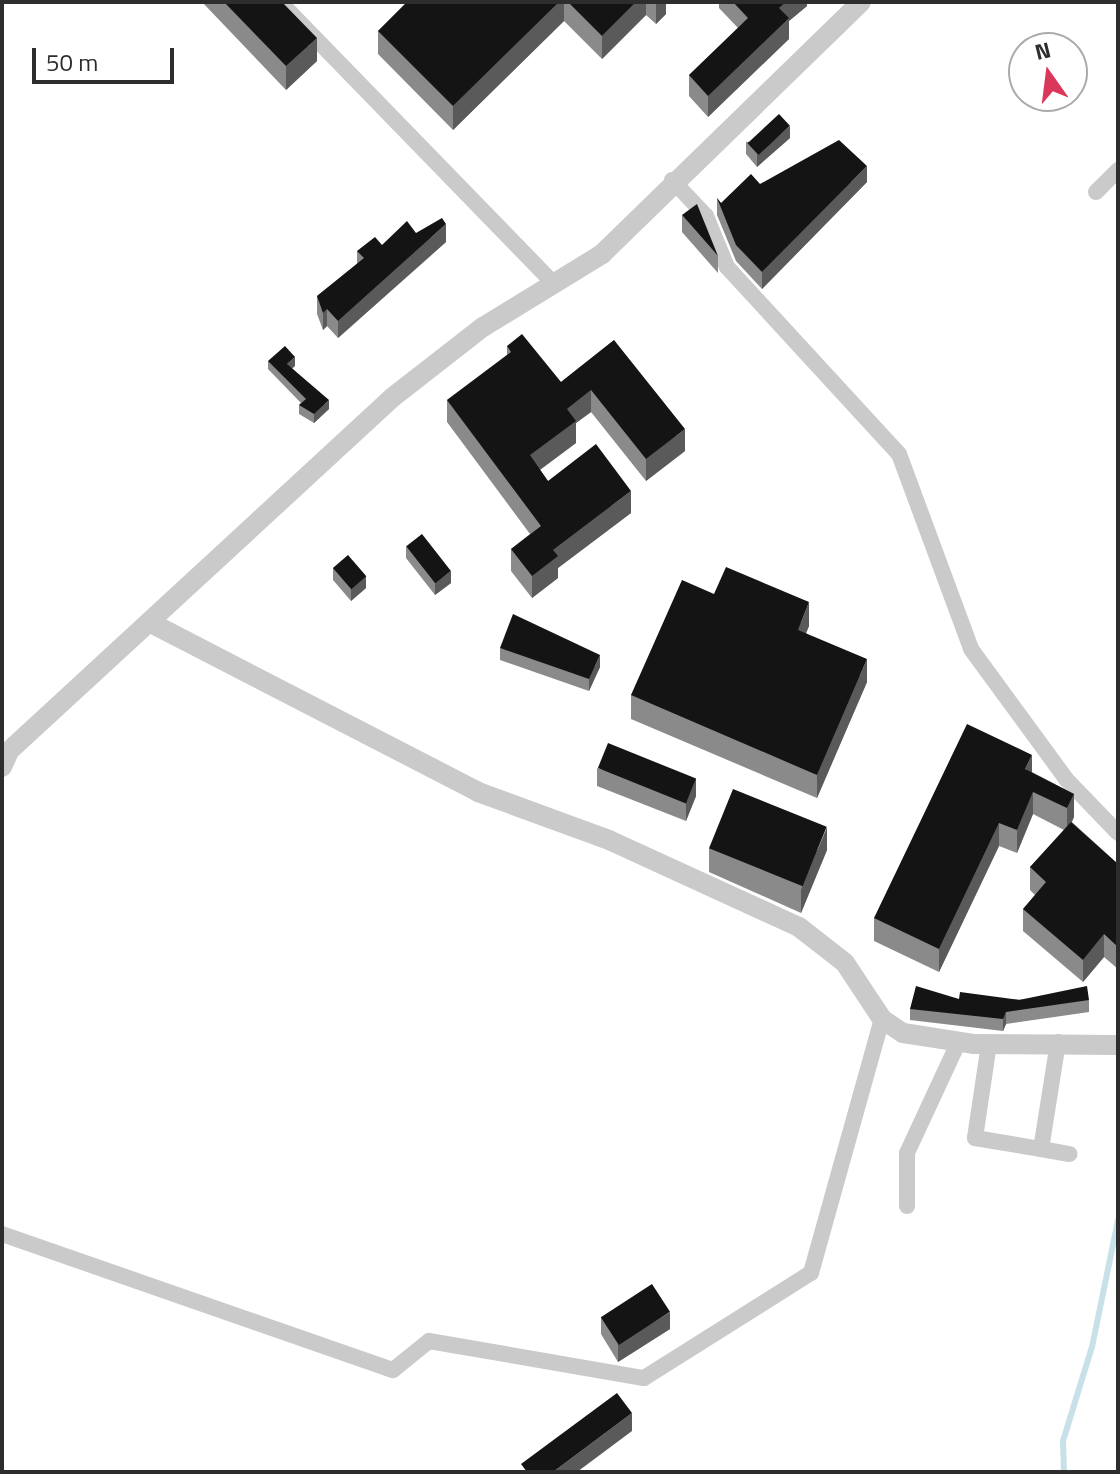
<!DOCTYPE html>
<style>
body{margin:0}
#map{position:relative;width:1120px;height:1474px;overflow:hidden;background:#fff;font-family:"Titillium Web",sans-serif}
div>[style]{position:absolute}
[style*='--x']{left:calc(var(--x)*1px);top:calc(var(--y)*1px);width:calc(var(--w)*1px);rotate:calc(var(--a)*1deg)}
.stream>*{height:6px;margin:-3px;padding:0 3px;transform-origin:3px;border-radius:3px;background:#c8e1e9}
.minor>*{height:16px;margin:-8px;padding:0 8px;transform-origin:8px;border-radius:8px;background:#cacaca}
.tertiary>*{height:20px;margin:-10px;padding:0 10px;transform-origin:10px;border-radius:10px;background:#cacaca}
.wall>*{inset:0;background:#8a8a8a}
.shaded-wall>*{inset:0;background:#5a5a5a}
.building>*{inset:0;background:#141414;transform-origin:0 0}
span{translate:-50% -50%;white-space:nowrap;text-align:center;line-height:1.15;-webkit-text-stroke:8px #fff;paint-order:stroke}
.frame{position:absolute;inset:0;border:4px solid #2d2d2d;pointer-events:none}
.north{position:absolute;left:1008px;top:32px;width:80px;height:80px;box-sizing:border-box;background:#fff;border:2px solid #ababab;border-radius:50%;rotate:346deg;font-size:22px;font-weight:700;line-height:32px;text-align:center;color:#2d2d2d}
.north::after{content:'';display:block;margin:auto;width:28px;height:36px;background:#db375b;clip-path:polygon(50% 0,100% 100%,50% 72%,0 100%)}
.scale{position:absolute;left:32px;top:48px;width:142px;height:36px;box-sizing:border-box;border:4px solid #2d2d2d;border-top:0;padding-left:10px;font-size:24px;line-height:28px;white-space:nowrap;color:#2d2d2d;-webkit-text-stroke:6px #fff;paint-order:stroke}
</style>
<div id="map">
<div class="stream">
<div style="--x:1064;--y:1472;--w:31;--a:-92"></div>
<div style="--x:1063;--y:1441;--w:98;--a:-72.9"></div>
<div style="--x:1092;--y:1347;--w:130;--a:-78.4"></div>
</div>
<div class="minor">
<div style="--x:280;--y:2;--w:393;--a:45.8"></div>
<div style="--x:672;--y:180;--w:50;--a:46.6"></div>
<div style="--x:706;--y:216;--w:55;--a:67.6"></div>
<div style="--x:727;--y:267;--w:254;--a:47.4"></div>
<div style="--x:899;--y:454;--w:208;--a:69.7"></div>
<div style="--x:971;--y:649;--w:161;--a:53.8"></div>
<div style="--x:1066;--y:779;--w:75;--a:46.1"></div>
<div style="--x:1096;--y:192;--w:31;--a:-45"></div>
<div style="--x:1058;--y:1042;--w:108;--a:99"></div>
<div style="--x:1041;--y:1149;--w:29;--a:10"></div>
<div style="--x:989;--y:1044;--w:95;--a:98.5"></div>
<div style="--x:975;--y:1138;--w:67;--a:9.5"></div>
<div style="--x:907;--y:1206;--w:53;--a:-90"></div>
<div style="--x:907;--y:1153;--w:121;--a:-65.1"></div>
<div style="--x:2;--y:1234;--w:414;--a:19.2"></div>
<div style="--x:393;--y:1370;--w:46;--a:-38.9"></div>
<div style="--x:429;--y:1341;--w:218;--a:9.8"></div>
<div style="--x:644;--y:1378;--w:197;--a:-32.2"></div>
<div style="--x:811;--y:1273;--w:264;--a:-74.4"></div>
</div>
<div class="tertiary">
<div style="--x:153;--y:624;--w:366;--a:27.3"></div>
<div style="--x:478;--y:792;--w:140;--a:20.1"></div>
<div style="--x:609;--y:840;--w:209;--a:24.6"></div>
<div style="--x:799;--y:927;--w:58;--a:38"></div>
<div style="--x:845;--y:963;--w:67;--a:56.5"></div>
<div style="--x:882;--y:1019;--w:25;--a:34"></div>
<div style="--x:903;--y:1033;--w:71;--a:8.9"></div>
<div style="--x:973;--y:1044;--w:145;--a:0.4"></div>
<div style="--x:2;--y:767;--w:17;--a:-66"></div>
<div style="--x:9;--y:751;--w:522;--a:-42.67"></div>
<div style="--x:393;--y:397;--w:114;--a:-37.9"></div>
<div style="--x:483;--y:327;--w:140;--a:-31.5"></div>
<div style="--x:602;--y:254;--w:361;--a:-44.2"></div>
</div>
<div class="wall">
<div style="clip-path:polygon(202px 2px,282px 2px,317px 61px,286px 90px)"></div>
<div style="clip-path:polygon(407px 2px,666px 2px,666px 14px,656px 24px,646px 15px,602px 59px,564px 21px,453px 130px,378px 54px,378px 31px)"></div>
<div style="clip-path:polygon(719px 2px,807px 2px,807px 6px,789px 21px,789px 39px,708px 117px,689px 96px,689px 75px,738px 28px,719px 8px)"></div>
<div style="clip-path:polygon(790px 138px,757px 167px,746px 154px,746px 142px)"></div>
<div style="clip-path:polygon(867px 182px,762px 289px,736px 261px,717px 215px,717px 198px,721px 203px,760px 184px)"></div>
<div style="clip-path:polygon(682px 215px,718px 256px,718px 273px,682px 232px)"></div>
<div style="clip-path:polygon(416px 233px,446px 242px,338px 338px,327px 326px,323px 330px,317px 314px,317px 296px,357px 264px,357px 251px,382px 245px)"></div>
<div style="clip-path:polygon(614px 340px,685px 451px,646px 481px,591px 412px,576px 423px,576px 443px,540px 470px,548px 481px,631px 513px,558px 568px,558px 578px,532px 598px,511px 571px,511px 549px,530px 534px,447px 422px,447px 400px,507px 355px,507px 346px,561px 382px)"></div>
<div style="clip-path:polygon(268px 361px,295px 366px,292px 368px,329px 409px,314px 423px,299px 414px,299px 405px,301px 403px,268px 369px)"></div>
<div style="clip-path:polygon(406px 546px,451px 583px,435px 595px,406px 558px)"></div>
<div style="clip-path:polygon(333px 568px,366px 588px,351px 601px,333px 580px)"></div>
<div style="clip-path:polygon(714px 594px,809px 626px,806px 633px,867px 682px,817px 798px,631px 719px,631px 695px)"></div>
<div style="clip-path:polygon(500px 648px,600px 667px,589px 691px,500px 660px)"></div>
<div style="clip-path:polygon(597px 768px,696px 796px,686px 821px,597px 786px)"></div>
<div style="clip-path:polygon(1032px 772px,1074px 794px,1074px 817px,1072px 822px,1118px 864px,1118px 969px,1104px 957px,1083px 982px,1023px 931px,1023px 909px,1035px 895px,1030px 890px,1030px 867px,1064px 830px,1033px 814px,1017px 853px,999px 846px,939px 972px,874px 941px,874px 918px)"></div>
<div style="clip-path:polygon(709px 848px,827px 850px,801px 913px,709px 872px)"></div>
<div style="clip-path:polygon(959px 999px,1089px 1000px,1089px 1012px,1006px 1024px,1003px 1031px,910px 1020px,910px 1009px)"></div>
<div style="clip-path:polygon(601px 1317px,670px 1329px,618px 1362px,601px 1334px)"></div>
</div>
<div class="shaded-wall">
<div style="clip-path:polygon(559px 2px,564px 2px,564px 21px,453px 130px,453px 106px)"></div>
<div style="clip-path:polygon(636px 2px,646px 2px,646px 15px,602px 59px,602px 36px)"></div>
<div style="clip-path:polygon(656px 2px,666px 2px,666px 14px,656px 24px)"></div>
<div style="clip-path:polygon(786px 2px,807px 2px,807px 6px,789px 21px,789px 39px,708px 117px,708px 96px,779px 8px)"></div>
<div style="clip-path:polygon(317px 38px,317px 61px,286px 90px,286px 66px)"></div>
<div style="clip-path:polygon(790px 126px,790px 138px,757px 167px,757px 155px)"></div>
<div style="clip-path:polygon(867px 166px,867px 182px,762px 289px,762px 272px)"></div>
<div style="clip-path:polygon(446px 224px,446px 242px,338px 338px,338px 321px)"></div>
<div style="clip-path:polygon(327px 309px,327px 326px,323px 330px,323px 313px)"></div>
<div style="clip-path:polygon(295px 357px,295px 366px,287px 373px,287px 364px)"></div>
<div style="clip-path:polygon(591px 390px,591px 412px,576px 423px,576px 443px,530px 477px,530px 455px,567px 409px)"></div>
<div style="clip-path:polygon(329px 400px,329px 409px,314px 423px,314px 414px)"></div>
<div style="clip-path:polygon(685px 429px,685px 451px,646px 481px,646px 459px)"></div>
<div style="clip-path:polygon(631px 491px,631px 513px,558px 568px,558px 578px,532px 598px,532px 576px,553px 550px)"></div>
<div style="clip-path:polygon(451px 571px,451px 583px,435px 595px,435px 583px)"></div>
<div style="clip-path:polygon(366px 576px,366px 588px,351px 601px,351px 589px)"></div>
<div style="clip-path:polygon(809px 602px,809px 626px,798px 653px,798px 630px)"></div>
<div style="clip-path:polygon(600px 655px,600px 667px,589px 691px,589px 679px)"></div>
<div style="clip-path:polygon(867px 659px,867px 682px,817px 798px,817px 775px)"></div>
<div style="clip-path:polygon(1032px 755px,1032px 778px,1025px 769px)"></div>
<div style="clip-path:polygon(696px 778px,696px 796px,686px 821px,686px 803px)"></div>
<div style="clip-path:polygon(1033px 792px,1033px 814px,1017px 853px,1017px 830px)"></div>
<div style="clip-path:polygon(1074px 794px,1074px 817px,1067px 831px,1067px 808px)"></div>
<div style="clip-path:polygon(999px 823px,999px 846px,939px 972px,939px 949px)"></div>
<div style="clip-path:polygon(827px 827px,827px 850px,801px 913px,801px 890px)"></div>
<div style="clip-path:polygon(1104px 934px,1104px 957px,1083px 982px,1083px 960px)"></div>
<div style="clip-path:polygon(1006px 1012px,1006px 1024px,1003px 1031px,1003px 1019px)"></div>
<div style="clip-path:polygon(670px 1312px,670px 1329px,618px 1362px,618px 1344px)"></div>
<div style="clip-path:polygon(632px 1413px,632px 1431px,577px 1472px,553px 1472px)"></div>
</div>
<div class="building">
<div style="clip-path:polygon(224px 2px,282px 2px,317px 38px,286px 66px)"></div>
<div style="clip-path:polygon(407px 2px,559px 2px,453px 106px,378px 31px)"></div>
<div style="clip-path:polygon(568px 2px,636px 2px,602px 36px)"></div>
<div style="clip-path:polygon(733px 2px,786px 2px,779px 8px,789px 18px,708px 96px,689px 75px,748px 18px)"></div>
<div style="left:779px;top:114px;width:16px;height:43px;rotate:47deg"></div>
<div style="clip-path:polygon(839px 140px,867px 166px,762px 272px,736px 245px,717px 198px,721px 203px,751px 174px,760px 184px)"></div>
<div style="clip-path:polygon(697px 204px,718px 256px,682px 215px)"></div>
<div style="clip-path:polygon(442px 218px,446px 224px,338px 321px,327px 309px,323px 313px,317px 296px,364px 258px,357px 251px,375px 237px,382px 245px,407px 221px,416px 233px)"></div>
<div style="clip-path:polygon(522px 334px,561px 382px,614px 340px,685px 429px,646px 459px,591px 390px,567px 409px,576px 421px,530px 455px,548px 481px,596px 444px,631px 491px,553px 550px,558px 556px,532px 576px,511px 549px,541px 526px,447px 400px,511px 352px,507px 346px)"></div>
<div style="clip-path:polygon(285px 346px,295px 357px,287px 364px,329px 400px,314px 414px,299px 405px,306px 399px,268px 361px)"></div>
<div style="left:422px;top:534px;width:47px;height:20px;rotate:52deg"></div>
<div style="left:348px;top:555px;width:28px;height:20px;rotate:49deg"></div>
<div style="clip-path:polygon(726px 567px,809px 602px,798px 630px,867px 659px,817px 775px,631px 695px,682px 580px,714px 594px)"></div>
<div style="clip-path:polygon(513px 614px,600px 655px,589px 679px,500px 648px)"></div>
<div style="clip-path:polygon(967px 724px,1032px 755px,1025px 769px,1074px 794px,1067px 808px,1033px 792px,1017px 830px,999px 823px,939px 949px,874px 918px)"></div>
<div style="left:608px;top:743px;width:95px;height:27px;rotate:22deg"></div>
<div style="left:733px;top:789px;width:101px;height:64px;rotate:22deg"></div>
<div style="clip-path:polygon(1071px 822px,1118px 864px,1118px 947px,1104px 934px,1083px 960px,1023px 909px,1046px 882px,1030px 867px)"></div>
<div style="clip-path:polygon(916px 986px,959px 999px,960px 992px,1019px 1000px,1087px 986px,1089px 1000px,1006px 1012px,1003px 1019px,910px 1009px)"></div>
<div style="left:652px;top:1284px;width:33px;height:61px;rotate:57deg"></div>
<div style="clip-path:polygon(617px 1393px,632px 1413px,553px 1472px,527px 1472px,521px 1464px)"></div>
</div>
<div class="frame"></div>
<div class="north">N</div>
<div class="scale">50 m</div>
</div>
